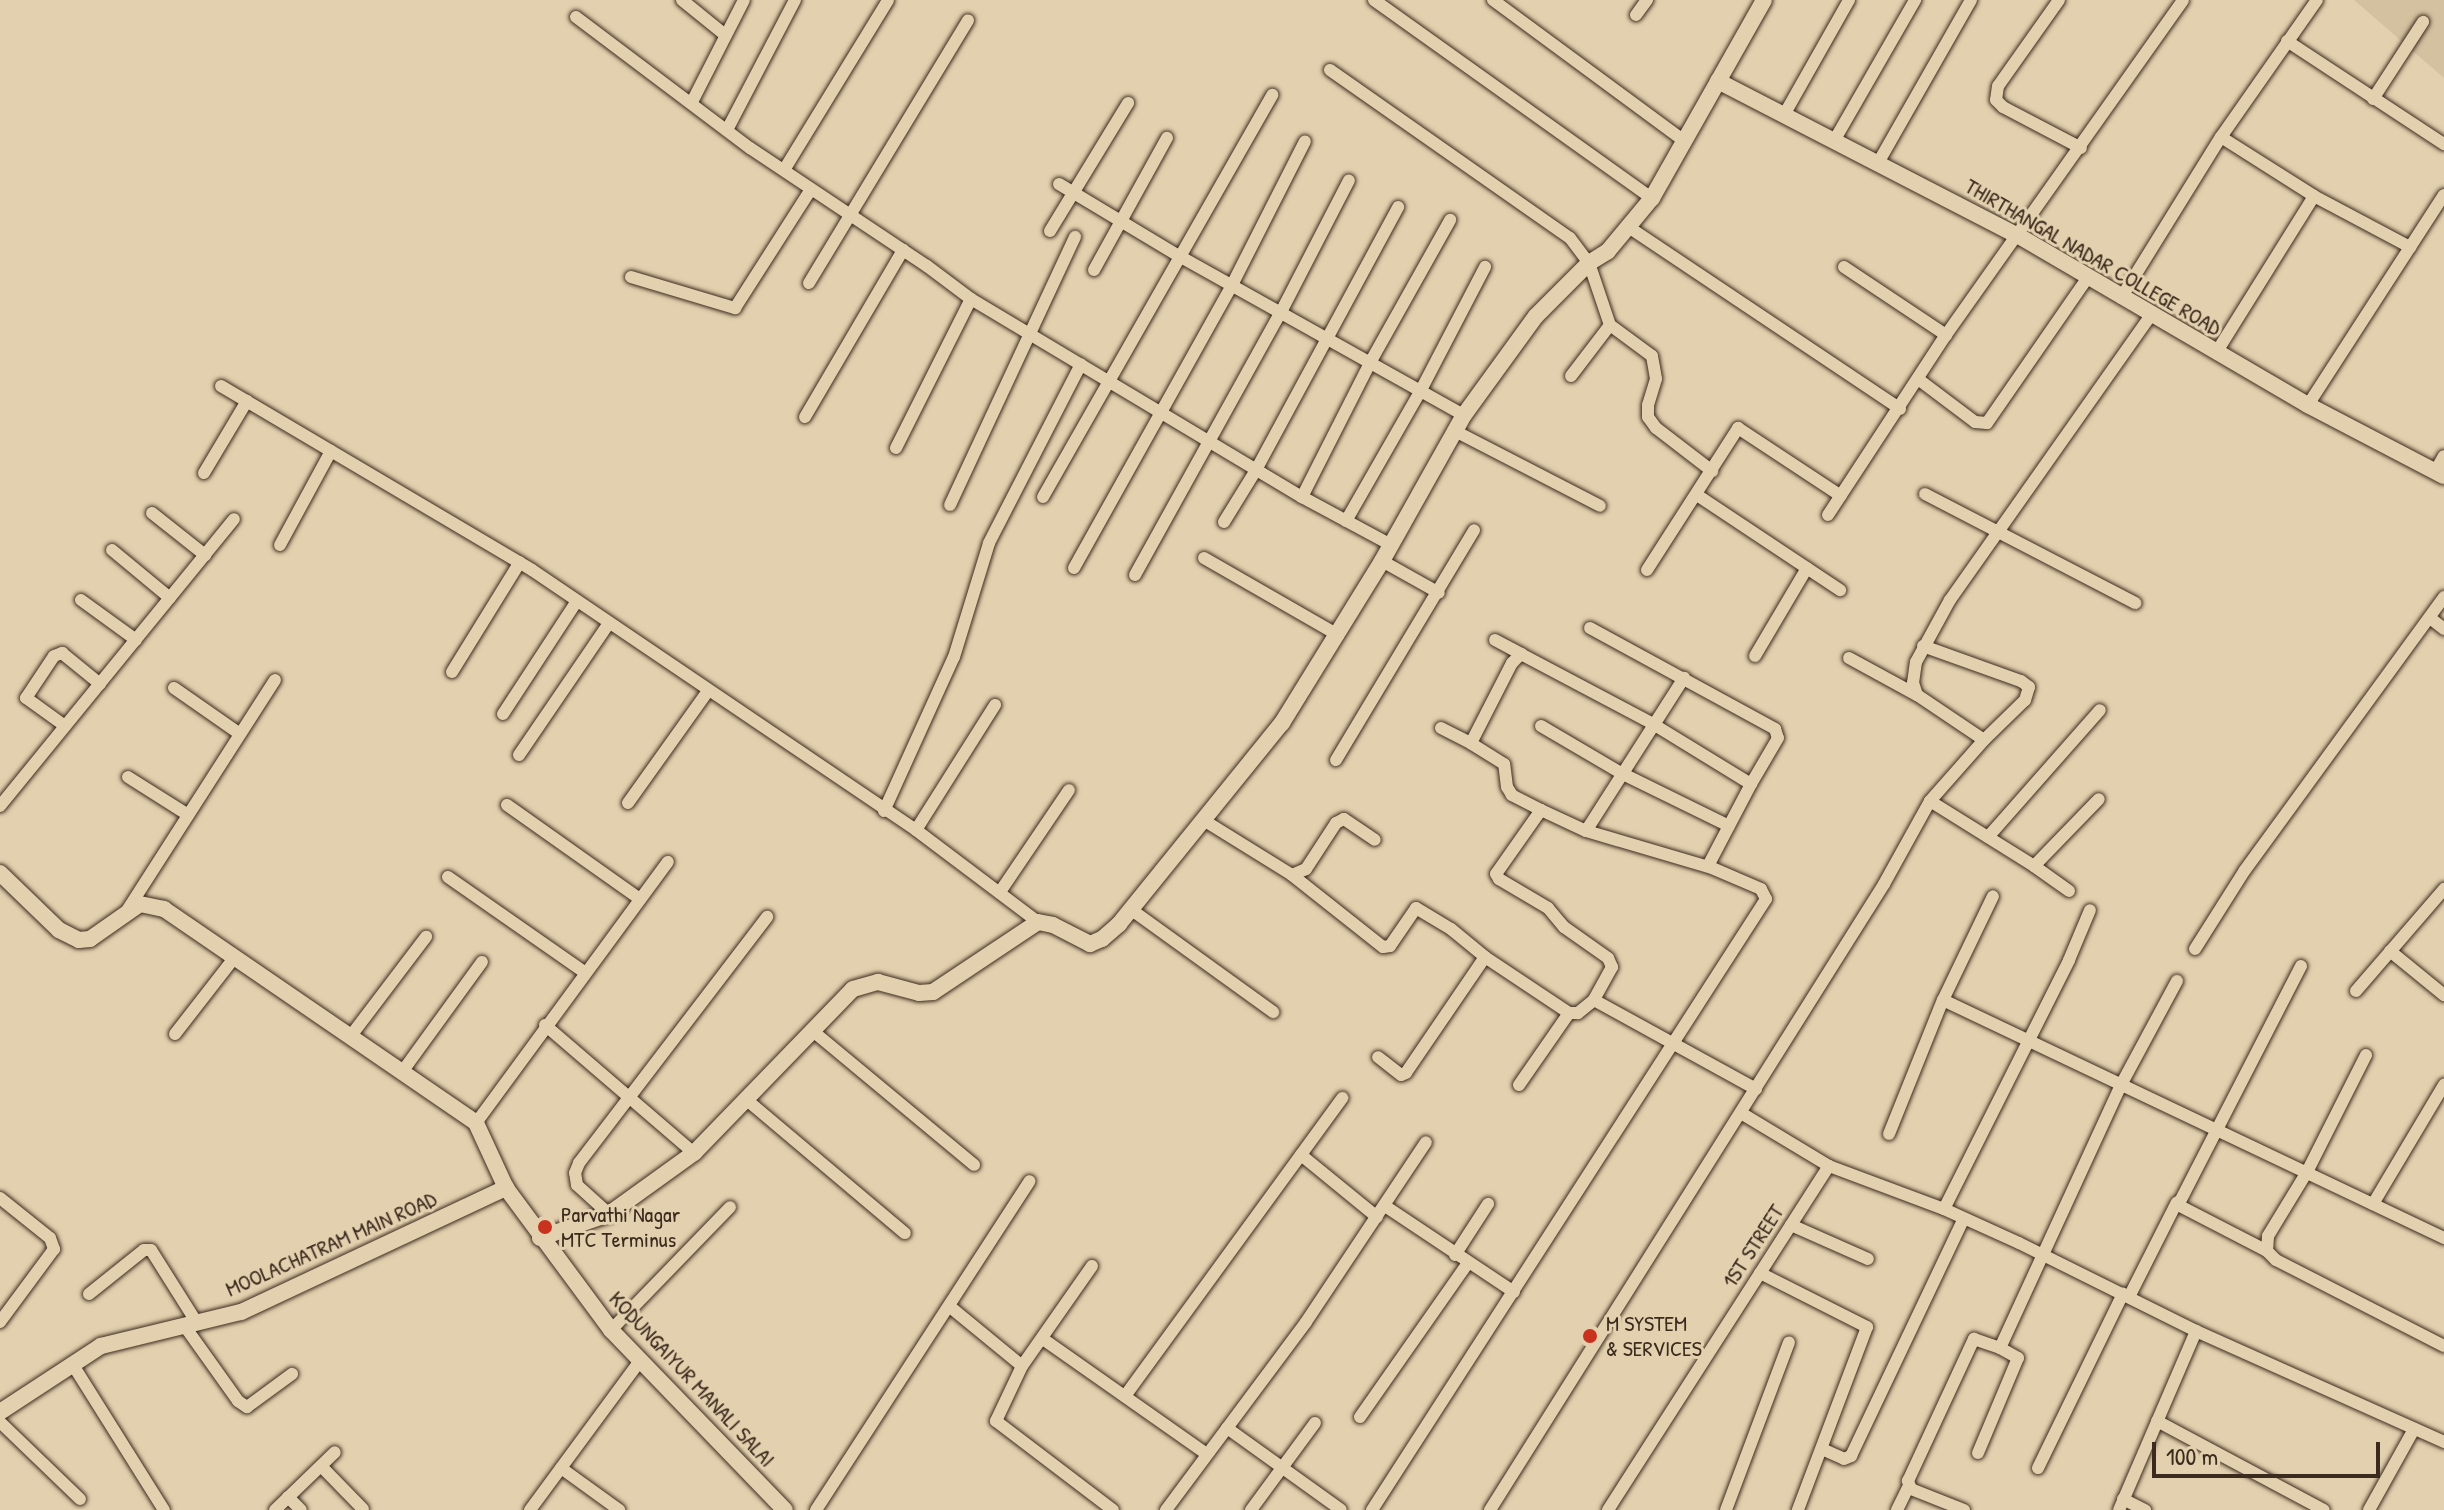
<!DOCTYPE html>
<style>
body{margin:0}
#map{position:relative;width:2444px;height:1510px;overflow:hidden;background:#e3d0ae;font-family:"Patrick Hand",sans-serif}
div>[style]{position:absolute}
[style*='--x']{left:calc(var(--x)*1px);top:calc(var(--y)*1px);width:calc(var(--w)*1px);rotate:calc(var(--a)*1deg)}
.built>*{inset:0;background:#d3c1a0}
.roads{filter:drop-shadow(0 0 2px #3b2a1e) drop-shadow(0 0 2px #3b2a1e)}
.minor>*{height:12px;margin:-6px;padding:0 6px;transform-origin:6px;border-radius:6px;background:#e3d0ae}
.tertiary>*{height:16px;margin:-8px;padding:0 8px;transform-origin:8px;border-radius:8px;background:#e3d0ae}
.dots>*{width:22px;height:22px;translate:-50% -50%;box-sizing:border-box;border:4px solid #e3d0ae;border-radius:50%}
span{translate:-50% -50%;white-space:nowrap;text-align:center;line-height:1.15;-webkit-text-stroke:6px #e3d0ae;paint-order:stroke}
.street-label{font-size:22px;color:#3b2a1e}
.poi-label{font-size:22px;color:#3b2a1e}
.left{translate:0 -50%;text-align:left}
.scale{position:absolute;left:2152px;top:1442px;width:228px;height:36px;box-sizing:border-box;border:4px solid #3b2a1e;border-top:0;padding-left:10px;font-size:24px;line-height:28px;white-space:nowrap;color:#3b2a1e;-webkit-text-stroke:6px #e3d0ae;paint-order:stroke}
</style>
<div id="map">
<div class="built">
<div style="clip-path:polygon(2354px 0,2444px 0,2444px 78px)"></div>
</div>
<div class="roads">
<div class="minor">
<div style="--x:682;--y:0;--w:55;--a:39.1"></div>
<div style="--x:1374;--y:0;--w:341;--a:35.5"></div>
<div style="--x:1493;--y:0;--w:237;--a:36.4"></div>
<div style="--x:2059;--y:0;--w:105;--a:125.3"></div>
<div style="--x:1998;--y:86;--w:14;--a:98"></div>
<div style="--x:1996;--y:100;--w:10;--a:45"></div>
<div style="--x:2003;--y:107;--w:88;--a:27.7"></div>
<div style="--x:1636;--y:15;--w:19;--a:-54"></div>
<div style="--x:576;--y:17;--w:218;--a:37"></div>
<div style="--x:750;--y:148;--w:213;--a:33.7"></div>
<div style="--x:927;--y:266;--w:55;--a:36.9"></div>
<div style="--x:971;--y:299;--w:386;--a:30.9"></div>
<div style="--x:1302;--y:497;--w:101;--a:28.3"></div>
<div style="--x:2287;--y:41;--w:188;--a:33.3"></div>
<div style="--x:1330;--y:70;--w:293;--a:35"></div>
<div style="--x:1570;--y:238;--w:31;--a:53"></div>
<div style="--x:1589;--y:263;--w:65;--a:71.3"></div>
<div style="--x:1610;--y:325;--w:52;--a:36.4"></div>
<div style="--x:1652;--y:356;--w:23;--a:80"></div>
<div style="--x:1656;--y:379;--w:27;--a:107"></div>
<div style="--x:1648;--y:405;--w:12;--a:90"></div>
<div style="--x:1648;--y:417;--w:14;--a:54"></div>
<div style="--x:1656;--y:428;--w:71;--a:37.5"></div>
<div style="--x:2373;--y:99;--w:92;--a:-57"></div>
<div style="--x:692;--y:102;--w:114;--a:-63"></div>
<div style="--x:1784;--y:115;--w:132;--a:-60.5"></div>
<div style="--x:727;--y:130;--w:147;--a:-62.4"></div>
<div style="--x:2221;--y:137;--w:110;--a:32.4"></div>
<div style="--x:2314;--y:196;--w:109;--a:28"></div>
<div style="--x:1834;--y:141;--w:163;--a:-60.1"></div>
<div style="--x:1878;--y:163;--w:188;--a:-60.3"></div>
<div style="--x:784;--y:170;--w:199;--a:-58.5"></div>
<div style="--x:1059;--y:184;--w:140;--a:31"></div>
<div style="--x:1179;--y:256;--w:326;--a:29.2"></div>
<div style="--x:1630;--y:228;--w:325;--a:33.8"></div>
<div style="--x:1050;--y:231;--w:150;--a:-58.6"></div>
<div style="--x:1844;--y:267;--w:123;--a:33.7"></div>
<div style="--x:1094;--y:270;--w:151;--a:-61.1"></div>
<div style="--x:631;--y:277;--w:109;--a:16.6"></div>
<div style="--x:735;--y:308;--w:141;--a:-57.4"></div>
<div style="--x:809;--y:283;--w:307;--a:-58.8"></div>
<div style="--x:2121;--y:298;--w:190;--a:-58.2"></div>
<div style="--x:2221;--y:137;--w:167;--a:-55"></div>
<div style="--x:2216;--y:353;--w:185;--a:-58"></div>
<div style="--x:1571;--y:376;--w:64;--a:-52.6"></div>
<div style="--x:1918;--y:379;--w:71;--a:37"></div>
<div style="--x:1975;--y:422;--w:12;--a:5"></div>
<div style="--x:1987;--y:423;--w:178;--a:-55.3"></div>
<div style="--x:221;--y:386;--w:361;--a:30.6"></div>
<div style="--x:532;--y:570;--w:464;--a:34.1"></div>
<div style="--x:916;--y:830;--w:153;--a:37"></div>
<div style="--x:2308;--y:405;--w:250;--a:-57.1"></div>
<div style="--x:805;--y:417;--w:194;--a:-59.6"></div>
<div style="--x:1455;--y:431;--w:163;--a:27.3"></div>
<div style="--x:896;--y:448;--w:167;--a:-63.3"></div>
<div style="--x:2435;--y:472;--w:18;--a:-61"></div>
<div style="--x:204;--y:473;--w:84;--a:-59.2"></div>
<div style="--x:1925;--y:494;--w:237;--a:27.4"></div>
<div style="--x:1697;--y:495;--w:172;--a:33.6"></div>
<div style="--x:1043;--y:497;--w:463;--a:-60.3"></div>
<div style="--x:1302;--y:497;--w:153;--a:-63.1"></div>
<div style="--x:1371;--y:361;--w:162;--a:-60.7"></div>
<div style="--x:950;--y:505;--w:296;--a:-65"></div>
<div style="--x:152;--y:513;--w:68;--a:38.4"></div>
<div style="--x:1828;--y:515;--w:215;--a:-56.8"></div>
<div style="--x:1946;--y:335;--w:410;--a:-54.7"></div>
<div style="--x:1346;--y:521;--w:151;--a:-60.2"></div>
<div style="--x:1421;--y:390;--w:139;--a:-62.5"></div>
<div style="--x:1224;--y:522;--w:61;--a:-58.4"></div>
<div style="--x:1256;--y:470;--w:299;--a:-61.6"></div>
<div style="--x:280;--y:545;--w:107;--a:-61.5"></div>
<div style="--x:112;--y:550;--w:75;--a:39.6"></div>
<div style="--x:1204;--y:558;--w:155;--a:29.9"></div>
<div style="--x:1382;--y:561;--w:65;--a:29.3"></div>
<div style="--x:1074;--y:568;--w:324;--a:-60.8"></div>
<div style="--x:1232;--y:285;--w:161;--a:-63.1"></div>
<div style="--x:1647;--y:570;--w:169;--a:-57.3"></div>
<div style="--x:1738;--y:428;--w:123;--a:33.4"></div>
<div style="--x:1135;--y:575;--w:301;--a:-61"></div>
<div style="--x:1281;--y:312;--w:148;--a:-62.7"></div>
<div style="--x:81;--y:600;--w:68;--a:36"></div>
<div style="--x:2430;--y:618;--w:18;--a:38"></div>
<div style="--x:1590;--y:628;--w:211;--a:28.6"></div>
<div style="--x:1775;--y:729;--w:9;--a:72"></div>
<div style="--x:1778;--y:738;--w:53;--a:120.4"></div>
<div style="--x:1495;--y:640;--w:30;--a:28"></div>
<div style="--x:1923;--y:646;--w:104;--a:19.7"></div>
<div style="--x:2021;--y:681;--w:10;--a:37"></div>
<div style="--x:2029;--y:687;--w:14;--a:107"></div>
<div style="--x:2025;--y:700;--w:57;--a:135.7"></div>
<div style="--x:1755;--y:656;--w:102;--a:-59.4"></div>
<div style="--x:1849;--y:658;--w:77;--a:28.6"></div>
<div style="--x:452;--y:672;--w:129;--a:-58.3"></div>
<div style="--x:174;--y:688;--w:80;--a:34.9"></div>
<div style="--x:503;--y:714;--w:135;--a:-56.8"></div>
<div style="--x:65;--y:726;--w:48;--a:-144.3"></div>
<div style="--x:26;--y:698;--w:50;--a:-56.3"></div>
<div style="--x:54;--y:656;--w:9;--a:-21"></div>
<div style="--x:62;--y:653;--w:49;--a:39.2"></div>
<div style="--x:1541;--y:726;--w:93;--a:30.4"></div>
<div style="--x:1621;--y:773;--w:120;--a:26.1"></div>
<div style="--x:1441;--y:728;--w:34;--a:27"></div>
<div style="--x:519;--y:755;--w:160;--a:-55.7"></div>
<div style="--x:1336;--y:760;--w:268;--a:-59"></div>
<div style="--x:128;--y:777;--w:71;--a:32.3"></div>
<div style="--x:1930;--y:801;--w:123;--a:32"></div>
<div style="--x:2034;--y:866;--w:93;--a:-45.9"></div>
<div style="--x:628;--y:803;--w:138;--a:-54.5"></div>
<div style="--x:507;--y:805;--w:163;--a:35.3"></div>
<div style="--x:0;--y:806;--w:370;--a:-50.8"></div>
<div style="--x:1541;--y:810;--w:33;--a:-153"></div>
<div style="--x:1512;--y:795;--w:9;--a:-122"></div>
<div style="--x:1507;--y:787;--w:23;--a:-97"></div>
<div style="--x:1504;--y:764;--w:39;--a:-148"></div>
<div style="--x:1471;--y:743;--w:90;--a:-62.9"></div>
<div style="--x:1512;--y:663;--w:13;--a:-45"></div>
<div style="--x:1521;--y:654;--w:149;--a:27.9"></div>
<div style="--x:1653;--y:724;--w:115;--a:31.5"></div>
<div style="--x:1751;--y:784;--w:93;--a:117.7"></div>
<div style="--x:884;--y:811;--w:169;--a:-65.6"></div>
<div style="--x:954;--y:657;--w:119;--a:-72.9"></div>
<div style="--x:989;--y:543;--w:201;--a:-62.8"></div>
<div style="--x:1205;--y:821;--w:102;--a:31.8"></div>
<div style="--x:1292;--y:875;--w:15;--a:-23"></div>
<div style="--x:1306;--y:869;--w:55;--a:-56.9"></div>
<div style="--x:1336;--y:823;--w:9;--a:-27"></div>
<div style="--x:1344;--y:819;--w:37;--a:34"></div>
<div style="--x:916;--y:830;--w:148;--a:-57.7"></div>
<div style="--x:1586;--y:831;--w:182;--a:-57.4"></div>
<div style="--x:1988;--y:837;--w:169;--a:-48.6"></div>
<div style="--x:2034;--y:866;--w:43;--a:35.5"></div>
<div style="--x:1292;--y:875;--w:116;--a:38.4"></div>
<div style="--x:1383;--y:947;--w:7;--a:-8"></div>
<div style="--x:1390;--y:946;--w:46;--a:-55.6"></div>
<div style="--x:1416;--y:908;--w:41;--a:31"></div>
<div style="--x:1451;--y:929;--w:44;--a:39.5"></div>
<div style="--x:448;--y:877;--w:166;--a:34.9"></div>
<div style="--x:1000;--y:892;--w:123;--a:-55.9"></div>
<div style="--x:128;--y:909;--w:272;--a:-57.3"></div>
<div style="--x:1133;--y:911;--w:173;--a:35.8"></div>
<div style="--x:2195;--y:949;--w:93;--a:-57.7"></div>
<div style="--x:2245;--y:870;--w:338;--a:-53.9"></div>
<div style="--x:2390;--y:951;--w:70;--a:39.2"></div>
<div style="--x:2301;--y:966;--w:269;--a:117.2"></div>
<div style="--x:2178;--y:1205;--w:100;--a:27.3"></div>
<div style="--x:2267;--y:1251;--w:13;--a:45"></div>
<div style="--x:2276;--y:1260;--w:189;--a:27.1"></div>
<div style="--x:2356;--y:991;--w:135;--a:-49.2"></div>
<div style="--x:1594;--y:1000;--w:185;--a:28.8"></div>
<div style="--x:1943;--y:1000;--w:555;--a:25.41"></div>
<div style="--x:545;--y:1025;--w:196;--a:40.7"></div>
<div style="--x:814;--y:1032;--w:208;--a:39.7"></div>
<div style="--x:175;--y:1034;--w:98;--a:-52.1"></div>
<div style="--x:350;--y:1037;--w:126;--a:-52.8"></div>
<div style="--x:402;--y:1072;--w:136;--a:-54"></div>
<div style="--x:1519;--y:1085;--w:88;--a:-55.2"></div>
<div style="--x:748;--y:1101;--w:205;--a:40.1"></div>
<div style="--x:1741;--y:1113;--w:103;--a:31.1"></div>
<div style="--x:1829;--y:1166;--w:123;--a:20.5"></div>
<div style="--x:1944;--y:1209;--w:82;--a:24.4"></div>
<div style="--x:2019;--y:1243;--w:198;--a:26.4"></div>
<div style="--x:2196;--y:1331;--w:272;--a:24.1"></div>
<div style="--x:476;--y:1123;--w:324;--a:-53.7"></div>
<div style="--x:1889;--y:1134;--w:144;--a:-68.1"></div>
<div style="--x:1943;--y:1000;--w:115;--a:-64.3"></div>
<div style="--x:1301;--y:1155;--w:98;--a:39.2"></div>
<div style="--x:0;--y:1198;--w:64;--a:38.7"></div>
<div style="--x:50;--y:1238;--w:12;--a:70"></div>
<div style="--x:54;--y:1249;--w:91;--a:126.5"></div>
<div style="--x:2373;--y:1204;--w:139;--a:-59.2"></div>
<div style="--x:1385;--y:1206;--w:155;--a:33.7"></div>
<div style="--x:1944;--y:1209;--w:279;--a:-63.3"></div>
<div style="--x:2069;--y:960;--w:54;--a:-67.2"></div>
<div style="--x:609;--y:1214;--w:43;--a:-137.8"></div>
<div style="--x:577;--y:1185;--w:12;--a:-99"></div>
<div style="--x:575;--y:1173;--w:11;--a:-68"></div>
<div style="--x:579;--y:1163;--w:310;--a:-52.6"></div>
<div style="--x:1791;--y:1225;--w:84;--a:23.8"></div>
<div style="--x:2267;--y:1251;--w:15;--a:-86"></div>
<div style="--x:2268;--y:1236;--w:75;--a:-58.6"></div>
<div style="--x:2307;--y:1172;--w:131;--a:-63.2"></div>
<div style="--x:1455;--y:1255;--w:61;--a:-57.1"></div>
<div style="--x:1092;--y:1266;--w:122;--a:125"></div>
<div style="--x:1022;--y:1366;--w:61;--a:115.3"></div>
<div style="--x:996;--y:1421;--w:147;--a:37.3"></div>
<div style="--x:1760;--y:1273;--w:120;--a:26.8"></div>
<div style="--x:1867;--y:1327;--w:196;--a:110.7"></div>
<div style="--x:89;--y:1294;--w:70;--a:-38.7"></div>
<div style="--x:144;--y:1250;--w:7;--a:0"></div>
<div style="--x:151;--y:1250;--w:86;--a:57.8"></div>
<div style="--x:2129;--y:1297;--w:106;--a:-63.2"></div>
<div style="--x:949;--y:1306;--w:94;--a:39.4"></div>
<div style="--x:186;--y:1328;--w:90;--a:54.5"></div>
<div style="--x:238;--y:1401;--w:11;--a:34"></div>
<div style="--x:247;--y:1407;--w:56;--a:-36.3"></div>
<div style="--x:611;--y:1330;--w:171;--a:-45.9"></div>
<div style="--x:1043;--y:1339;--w:198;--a:35.1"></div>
<div style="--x:73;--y:1365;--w:171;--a:57.9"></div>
<div style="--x:1125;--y:1396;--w:369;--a:-53.9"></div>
<div style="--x:1360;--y:1417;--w:187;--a:-55"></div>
<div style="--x:2157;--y:1421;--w:189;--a:28.1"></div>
<div style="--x:0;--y:1422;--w:111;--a:43.9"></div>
<div style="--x:1227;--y:1428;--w:140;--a:35.7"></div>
<div style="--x:1822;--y:1449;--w:24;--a:24"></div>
<div style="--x:1844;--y:1459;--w:8;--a:-23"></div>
<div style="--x:1851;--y:1456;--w:261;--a:-64.6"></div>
<div style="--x:1978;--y:1453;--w:103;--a:-67.2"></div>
<div style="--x:2018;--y:1358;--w:21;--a:-151"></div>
<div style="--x:2000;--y:1348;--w:292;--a:-65.3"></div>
<div style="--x:2122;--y:1083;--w:116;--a:-61.7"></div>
<div style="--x:321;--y:1466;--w:60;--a:45.7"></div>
<div style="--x:561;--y:1468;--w:72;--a:35.9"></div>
<div style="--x:2038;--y:1468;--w:194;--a:-64"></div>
<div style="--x:288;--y:1497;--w:18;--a:45"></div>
<div style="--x:2123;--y:1499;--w:25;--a:27"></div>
<div style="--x:275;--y:1510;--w:83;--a:-44"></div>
<div style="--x:530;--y:1510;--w:184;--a:-53.6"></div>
<div style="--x:816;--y:1510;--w:392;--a:-57"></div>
<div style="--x:1166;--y:1510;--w:234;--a:-53.3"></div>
<div style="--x:1306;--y:1322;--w:216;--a:-56.3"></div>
<div style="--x:1251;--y:1510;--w:108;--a:-53.7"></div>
<div style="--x:1372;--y:1510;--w:727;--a:-57.18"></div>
<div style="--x:1766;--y:899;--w:11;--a:-117"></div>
<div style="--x:1761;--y:889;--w:53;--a:-156.8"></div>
<div style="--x:1712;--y:868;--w:131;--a:-163.6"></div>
<div style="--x:1586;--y:831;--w:50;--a:-155"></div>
<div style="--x:1541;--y:810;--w:78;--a:125.1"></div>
<div style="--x:1496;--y:874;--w:6;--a:59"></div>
<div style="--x:1499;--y:879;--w:57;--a:30.6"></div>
<div style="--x:1548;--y:908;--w:25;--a:50"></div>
<div style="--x:1564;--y:927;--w:54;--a:35.2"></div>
<div style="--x:1608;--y:958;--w:10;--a:66"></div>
<div style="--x:1612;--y:967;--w:38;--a:119"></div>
<div style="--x:1594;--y:1000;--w:21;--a:141"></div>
<div style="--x:1578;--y:1013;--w:9;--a:180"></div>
<div style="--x:1569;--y:1013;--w:101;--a:-146.3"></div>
<div style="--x:1485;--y:957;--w:140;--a:124.3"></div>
<div style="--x:1406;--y:1073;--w:5;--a:158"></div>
<div style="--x:1401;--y:1075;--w:29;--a:-142"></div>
<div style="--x:1490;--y:1510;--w:740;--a:-57.81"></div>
<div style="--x:1884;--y:884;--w:95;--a:-61"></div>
<div style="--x:1930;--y:801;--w:81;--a:-48.5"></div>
<div style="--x:1984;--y:740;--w:81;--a:-146.1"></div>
<div style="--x:1917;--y:695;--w:13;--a:-108"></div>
<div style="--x:1913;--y:683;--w:21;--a:-82"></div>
<div style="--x:1916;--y:662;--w:71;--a:-61.3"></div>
<div style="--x:1950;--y:600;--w:349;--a:-54.8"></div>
<div style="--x:1608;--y:1510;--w:409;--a:-57.3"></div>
<div style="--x:1726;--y:1510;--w:179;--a:-69.4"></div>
<div style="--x:1897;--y:1510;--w:25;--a:-64"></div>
<div style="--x:1964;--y:1510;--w:57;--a:-158.4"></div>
<div style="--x:1911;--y:1489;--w:9;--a:-111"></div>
<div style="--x:1908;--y:1481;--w:157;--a:-65.1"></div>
<div style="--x:1974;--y:1339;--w:28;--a:19"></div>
<div style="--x:2119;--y:1510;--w:195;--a:-66.7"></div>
<div style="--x:2369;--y:1510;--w:93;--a:-60.9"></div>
</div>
<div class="tertiary">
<div style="--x:1718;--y:81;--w:336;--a:27.3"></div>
<div style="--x:2017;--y:235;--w:337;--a:30.3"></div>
<div style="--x:2308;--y:405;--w:153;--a:27.6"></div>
<div style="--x:0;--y:873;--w:82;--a:44"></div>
<div style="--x:59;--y:930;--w:22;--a:27"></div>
<div style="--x:79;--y:940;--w:11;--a:-5"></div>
<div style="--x:90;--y:939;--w:61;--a:-35"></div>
<div style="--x:140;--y:904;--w:25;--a:12"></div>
<div style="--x:164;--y:909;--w:378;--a:34.4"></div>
<div style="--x:476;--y:1123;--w:72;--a:65.2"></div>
<div style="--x:506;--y:1188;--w:177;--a:53.5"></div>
<div style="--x:611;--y:1330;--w:250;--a:46"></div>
<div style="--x:540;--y:1238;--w:73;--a:-19.2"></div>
<div style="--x:609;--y:1214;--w:105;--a:-35.7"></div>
<div style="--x:694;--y:1153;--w:228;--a:-45.9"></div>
<div style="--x:853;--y:989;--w:26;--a:-16"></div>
<div style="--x:878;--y:982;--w:42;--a:15"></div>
<div style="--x:919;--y:993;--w:14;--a:-4"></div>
<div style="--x:933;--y:992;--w:126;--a:-33.7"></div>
<div style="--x:1038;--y:922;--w:15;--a:11"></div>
<div style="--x:1053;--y:925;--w:42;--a:27.2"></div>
<div style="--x:1090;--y:944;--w:13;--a:-23"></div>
<div style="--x:1102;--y:939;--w:23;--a:-41"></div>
<div style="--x:1119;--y:924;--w:259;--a:-51"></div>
<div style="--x:1282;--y:723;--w:190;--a:-58.3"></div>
<div style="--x:1382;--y:561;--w:167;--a:-60.7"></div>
<div style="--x:1464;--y:415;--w:122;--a:-54"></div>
<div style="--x:1536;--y:316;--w:75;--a:-45"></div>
<div style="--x:1589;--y:263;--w:22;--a:-32"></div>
<div style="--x:1608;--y:251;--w:69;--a:-50.3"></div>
<div style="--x:1652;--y:198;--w:227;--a:-60.5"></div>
<div style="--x:0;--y:1412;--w:121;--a:-33.2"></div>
<div style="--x:101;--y:1346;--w:144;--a:-13.7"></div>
<div style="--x:241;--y:1312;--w:293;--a:-25.1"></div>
</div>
</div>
<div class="dots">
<div style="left:545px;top:1227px;background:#c8321e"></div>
<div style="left:1590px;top:1336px;background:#c8321e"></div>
</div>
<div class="street-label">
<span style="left:2093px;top:257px;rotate:30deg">THIRTHANGAL NADAR COLLEGE ROAD</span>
<span style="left:331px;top:1244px;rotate:-24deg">MOOLACHATRAM MAIN ROAD</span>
<span style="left:1753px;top:1246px;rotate:-57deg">1ST STREET</span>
<span style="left:692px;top:1379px;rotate:47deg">KODUNGAIYUR MANALI SALAI</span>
</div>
<div class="poi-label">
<span class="left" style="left:561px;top:1227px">Parvathi Nagar<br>MTC Terminus</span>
<span class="left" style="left:1606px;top:1336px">M SYSTEM<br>&amp; SERVICES</span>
</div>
<div class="scale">100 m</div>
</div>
